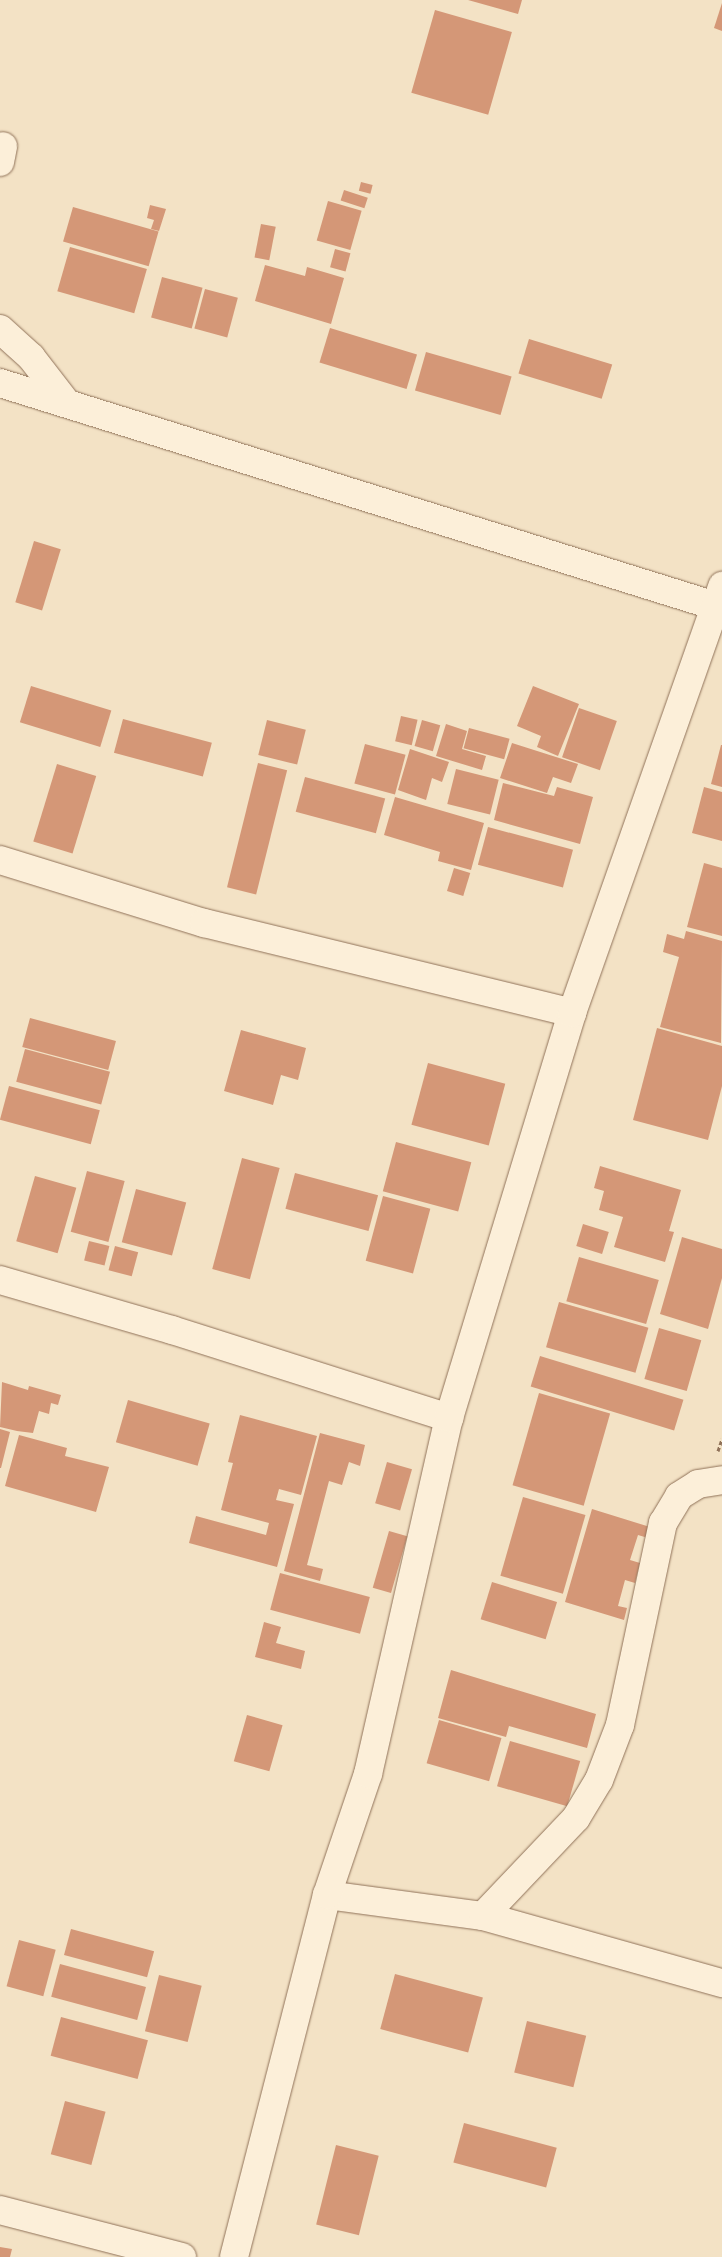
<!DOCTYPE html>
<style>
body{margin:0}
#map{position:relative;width:722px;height:2257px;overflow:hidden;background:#f3e2c5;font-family:"PT Serif",serif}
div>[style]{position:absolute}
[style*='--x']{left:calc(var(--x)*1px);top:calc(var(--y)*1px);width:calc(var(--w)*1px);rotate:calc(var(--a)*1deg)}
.building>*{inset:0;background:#d49777;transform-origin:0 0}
.path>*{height:3px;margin-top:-1.5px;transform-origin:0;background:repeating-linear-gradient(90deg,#907259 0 4px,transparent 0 6.5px)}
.roads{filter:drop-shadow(0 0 1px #907259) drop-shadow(0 0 1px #907259)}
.minor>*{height:28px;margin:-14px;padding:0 14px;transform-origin:14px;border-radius:14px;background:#fcefd9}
span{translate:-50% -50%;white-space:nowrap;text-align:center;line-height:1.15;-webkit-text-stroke:4px #f9ecd5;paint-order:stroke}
</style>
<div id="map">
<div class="building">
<div style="clip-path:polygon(468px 0,522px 0,518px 14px)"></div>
<div style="clip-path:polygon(722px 3px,722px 31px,714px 28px)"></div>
<div style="left:435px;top:10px;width:80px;height:86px;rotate:16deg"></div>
<div style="left:361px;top:182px;width:12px;height:9px;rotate:14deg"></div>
<div style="left:344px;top:190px;width:25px;height:11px;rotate:18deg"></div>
<div style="left:328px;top:201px;width:35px;height:41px;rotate:16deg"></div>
<div style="clip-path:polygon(150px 205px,166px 209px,159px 231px,151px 229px,154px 220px,147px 218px)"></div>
<div style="left:73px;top:207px;width:89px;height:36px;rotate:16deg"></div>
<div style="left:261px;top:224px;width:15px;height:34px;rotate:11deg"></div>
<div style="left:70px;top:247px;width:80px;height:46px;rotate:16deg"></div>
<div style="left:335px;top:249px;width:16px;height:19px;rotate:15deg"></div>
<div style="clip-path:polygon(265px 265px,305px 276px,307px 267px,344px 278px,331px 324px,255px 301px)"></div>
<div style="left:162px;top:277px;width:42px;height:42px;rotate:15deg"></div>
<div style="left:205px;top:289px;width:34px;height:41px;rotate:15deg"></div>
<div style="left:330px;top:328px;width:91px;height:36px;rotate:17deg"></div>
<div style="left:529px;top:339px;width:87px;height:36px;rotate:17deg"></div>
<div style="left:426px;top:352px;width:89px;height:40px;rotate:16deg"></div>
<div style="left:34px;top:541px;width:28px;height:64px;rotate:17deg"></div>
<div style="left:31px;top:686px;width:84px;height:38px;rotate:17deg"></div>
<div style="clip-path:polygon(533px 686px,579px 704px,558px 756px,537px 747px,541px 736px,517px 726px)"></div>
<div style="left:579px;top:708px;width:40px;height:52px;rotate:19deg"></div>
<div style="left:401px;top:716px;width:17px;height:26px;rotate:13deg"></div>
<div style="left:123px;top:719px;width:92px;height:35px;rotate:15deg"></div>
<div style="left:267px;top:720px;width:40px;height:36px;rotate:14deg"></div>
<div style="left:422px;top:720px;width:19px;height:27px;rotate:16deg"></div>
<div style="clip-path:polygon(446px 724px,467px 731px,462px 749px,486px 756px,482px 770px,436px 756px)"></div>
<div style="left:469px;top:728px;width:42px;height:21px;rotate:15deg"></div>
<div style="clip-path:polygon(512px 743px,578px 764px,571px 783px,553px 777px,547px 793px,500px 778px)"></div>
<div style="left:365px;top:744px;width:42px;height:41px;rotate:15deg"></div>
<div style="clip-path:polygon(721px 745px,722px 745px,722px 787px,711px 784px)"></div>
<div style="clip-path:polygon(410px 749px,449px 762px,442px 782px,432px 778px,426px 800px,398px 790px)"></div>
<div style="left:258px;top:763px;width:30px;height:128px;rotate:14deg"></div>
<div style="left:57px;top:764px;width:41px;height:81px;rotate:17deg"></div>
<div style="left:456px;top:769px;width:44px;height:36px;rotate:14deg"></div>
<div style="left:305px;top:777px;width:83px;height:36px;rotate:15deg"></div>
<div style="clip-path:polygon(503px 783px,554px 796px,557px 787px,593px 797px,580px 844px,494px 820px)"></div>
<div style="clip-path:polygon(704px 787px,722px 792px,722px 841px,692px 833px)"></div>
<div style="clip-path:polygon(395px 797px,484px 823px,471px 870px,438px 861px,440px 852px,384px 835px)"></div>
<div style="left:488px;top:827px;width:88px;height:39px;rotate:15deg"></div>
<div style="clip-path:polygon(704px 863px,722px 868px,722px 936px,687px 927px)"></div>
<div style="left:454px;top:868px;width:17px;height:24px;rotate:17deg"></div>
<div style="clip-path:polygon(686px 931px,722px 941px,721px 1043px,660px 1027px,679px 957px,663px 952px,667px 934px,684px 939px)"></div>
<div style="left:30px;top:1018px;width:89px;height:30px;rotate:15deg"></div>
<div style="clip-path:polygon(657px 1028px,722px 1046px,722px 1086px,708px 1140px,633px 1120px)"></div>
<div style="clip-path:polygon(241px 1030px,306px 1048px,298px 1080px,281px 1075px,273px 1105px,224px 1091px)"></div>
<div style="left:25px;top:1049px;width:88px;height:34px;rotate:15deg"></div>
<div style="left:428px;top:1063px;width:80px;height:64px;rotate:15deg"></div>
<div style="left:9px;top:1086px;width:94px;height:35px;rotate:15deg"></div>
<div style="left:396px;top:1142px;width:78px;height:51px;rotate:15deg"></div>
<div style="left:242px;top:1158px;width:39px;height:115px;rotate:15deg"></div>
<div style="clip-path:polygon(600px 1166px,681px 1190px,669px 1231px,674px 1232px,665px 1262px,614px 1247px,623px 1217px,599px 1210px,604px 1191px,594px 1188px)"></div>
<div style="left:87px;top:1171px;width:39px;height:63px;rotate:15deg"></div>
<div style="left:295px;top:1173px;width:86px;height:37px;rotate:15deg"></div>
<div style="left:35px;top:1176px;width:43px;height:68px;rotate:16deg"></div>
<div style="left:136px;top:1189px;width:52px;height:55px;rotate:15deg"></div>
<div style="left:383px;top:1196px;width:49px;height:67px;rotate:15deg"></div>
<div style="left:583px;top:1224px;width:27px;height:23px;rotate:17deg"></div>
<div style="clip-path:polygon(682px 1237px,722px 1249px,722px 1278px,708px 1329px,660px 1314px)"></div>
<div style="left:89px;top:1241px;width:21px;height:20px;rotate:14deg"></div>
<div style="left:115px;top:1246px;width:24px;height:25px;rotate:15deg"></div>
<div style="left:579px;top:1257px;width:83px;height:46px;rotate:16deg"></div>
<div style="left:559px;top:1302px;width:93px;height:47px;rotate:16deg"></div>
<div style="left:659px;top:1328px;width:44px;height:53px;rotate:16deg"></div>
<div style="left:540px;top:1356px;width:150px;height:32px;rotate:17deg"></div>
<div style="clip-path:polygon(2px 1382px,28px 1390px,29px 1386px,61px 1395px,58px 1405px,51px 1403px,49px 1414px,39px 1411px,33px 1433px,17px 1431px,0 1427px)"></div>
<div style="left:539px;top:1393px;width:74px;height:96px;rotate:16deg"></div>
<div style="left:128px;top:1400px;width:85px;height:44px;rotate:16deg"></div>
<div style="clip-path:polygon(240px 1415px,317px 1436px,301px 1495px,279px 1489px,276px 1500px,294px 1504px,277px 1567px,189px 1543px,196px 1516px,266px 1535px,269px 1523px,221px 1510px,233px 1463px,228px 1462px)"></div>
<div style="clip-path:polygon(0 1429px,10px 1432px,1px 1468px,0 1468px)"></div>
<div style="clip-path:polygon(320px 1433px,365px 1445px,360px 1466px,349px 1462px,342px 1485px,329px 1481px,307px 1565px,323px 1569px,320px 1581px,284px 1571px)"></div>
<div style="clip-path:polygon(19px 1435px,67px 1448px,65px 1456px,109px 1467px,96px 1512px,5px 1486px)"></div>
<div style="left:387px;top:1462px;width:26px;height:43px;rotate:16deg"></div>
<div style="left:523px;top:1497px;width:65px;height:82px;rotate:16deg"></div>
<div style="clip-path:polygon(592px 1509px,650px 1527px,648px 1538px,638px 1535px,630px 1560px,640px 1563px,635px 1583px,625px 1580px,618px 1606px,627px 1608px,624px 1620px,565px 1602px)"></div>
<div style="left:389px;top:1531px;width:19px;height:59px;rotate:16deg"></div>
<div style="left:280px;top:1573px;width:93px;height:38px;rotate:15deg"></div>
<div style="left:492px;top:1582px;width:68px;height:39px;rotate:17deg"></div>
<div style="clip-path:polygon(264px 1622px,281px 1627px,276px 1643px,305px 1651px,301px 1669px,255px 1657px)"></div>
<div style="clip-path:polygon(451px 1670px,596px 1714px,587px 1748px,509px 1726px,506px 1737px,438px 1718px)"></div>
<div style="left:247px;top:1715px;width:37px;height:48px;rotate:16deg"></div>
<div style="left:439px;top:1720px;width:65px;height:45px;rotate:16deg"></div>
<div style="left:510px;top:1741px;width:73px;height:47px;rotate:16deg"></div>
<div style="left:71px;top:1929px;width:86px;height:27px;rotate:15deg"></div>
<div style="left:19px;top:1940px;width:38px;height:48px;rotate:15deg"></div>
<div style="left:60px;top:1964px;width:89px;height:34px;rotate:15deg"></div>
<div style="left:395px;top:1974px;width:91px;height:57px;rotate:15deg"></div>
<div style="left:159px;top:1975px;width:44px;height:58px;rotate:14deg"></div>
<div style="left:61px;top:2017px;width:90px;height:40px;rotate:15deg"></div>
<div style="left:527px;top:2021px;width:61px;height:53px;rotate:14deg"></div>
<div style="left:65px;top:2101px;width:42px;height:55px;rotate:15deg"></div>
<div style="left:464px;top:2123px;width:96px;height:41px;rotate:15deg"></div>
<div style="left:336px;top:2145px;width:44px;height:82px;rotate:14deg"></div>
<div style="clip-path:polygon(0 2247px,12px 2249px,10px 2257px,0 2257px)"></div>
</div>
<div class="path">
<div style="--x:718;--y:1451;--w:13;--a:-72"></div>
</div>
<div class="roads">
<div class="minor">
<div style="--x:0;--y:162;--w:16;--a:-79"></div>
<div style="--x:0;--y:329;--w:42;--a:42.1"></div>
<div style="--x:31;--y:357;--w:56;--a:52.3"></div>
<div style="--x:0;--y:383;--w:756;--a:17.31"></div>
<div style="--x:0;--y:860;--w:214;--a:17.2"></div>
<div style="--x:204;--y:923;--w:379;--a:13.7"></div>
<div style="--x:0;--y:1280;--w:179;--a:16.2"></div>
<div style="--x:172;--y:1330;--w:291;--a:17.6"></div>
<div style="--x:327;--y:1895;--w:157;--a:7.7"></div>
<div style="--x:483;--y:1916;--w:248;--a:15.7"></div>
<div style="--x:483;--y:1916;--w:135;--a:-46.5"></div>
<div style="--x:576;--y:1818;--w:44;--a:-58.8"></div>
<div style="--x:599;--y:1780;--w:59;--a:-69.1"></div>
<div style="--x:620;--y:1725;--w:207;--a:-78"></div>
<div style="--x:663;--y:1523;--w:31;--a:-59"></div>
<div style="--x:679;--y:1496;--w:22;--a:-32"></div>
<div style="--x:698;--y:1484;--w:24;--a:-9"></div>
<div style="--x:0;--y:2210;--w:188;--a:14.5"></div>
<div style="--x:234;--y:2257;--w:374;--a:-75.6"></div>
<div style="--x:327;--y:1895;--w:128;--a:-71.3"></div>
<div style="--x:368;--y:1774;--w:365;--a:-77.2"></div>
<div style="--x:449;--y:1418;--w:423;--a:-73.1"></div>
<div style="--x:572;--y:1013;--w:453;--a:-70.6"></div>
</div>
</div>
</div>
